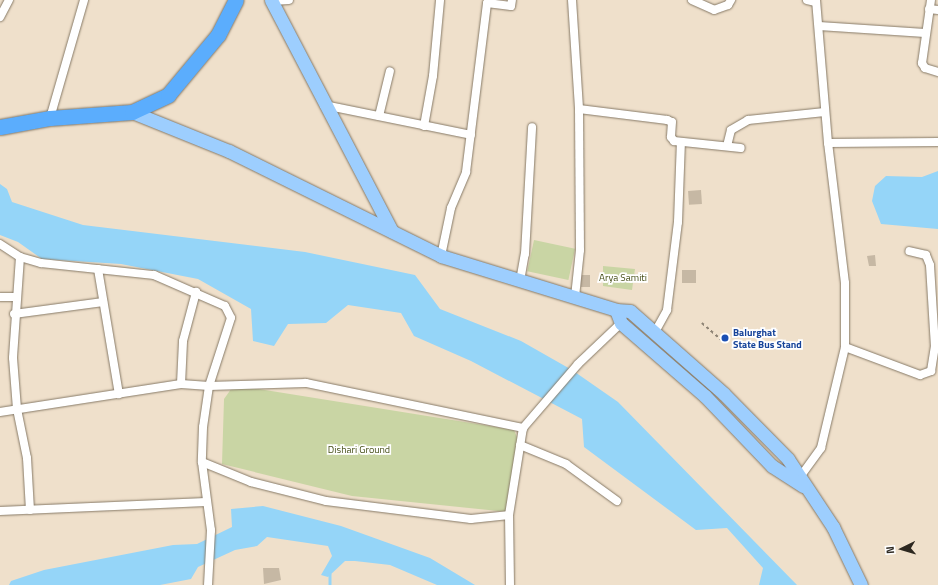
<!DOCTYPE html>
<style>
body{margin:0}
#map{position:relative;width:938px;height:585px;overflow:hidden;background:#efe0cb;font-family:"Titillium Web",sans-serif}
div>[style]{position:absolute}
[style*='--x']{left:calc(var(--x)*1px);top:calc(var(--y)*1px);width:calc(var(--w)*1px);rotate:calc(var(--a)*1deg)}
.green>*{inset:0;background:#c9d5a4;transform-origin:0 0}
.water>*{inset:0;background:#95d5f8}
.stream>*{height:2.5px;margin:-1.25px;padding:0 1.25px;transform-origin:1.25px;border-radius:1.25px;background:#95d5f8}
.building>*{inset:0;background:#c6b8a4;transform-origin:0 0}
.path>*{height:1.5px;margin-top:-0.75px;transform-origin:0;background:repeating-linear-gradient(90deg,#8d8374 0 3px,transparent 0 6px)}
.roads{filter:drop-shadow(0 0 1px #877a67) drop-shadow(0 0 1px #877a67)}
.street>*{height:8px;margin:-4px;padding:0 4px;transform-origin:4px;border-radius:4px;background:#fff}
.primary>*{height:13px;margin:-6.5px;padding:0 6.5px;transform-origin:6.5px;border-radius:6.5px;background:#9dcefe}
.highway>*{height:15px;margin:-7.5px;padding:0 7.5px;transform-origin:7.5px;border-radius:7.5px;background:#5badfd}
.dots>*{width:11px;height:11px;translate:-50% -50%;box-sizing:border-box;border:2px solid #fff;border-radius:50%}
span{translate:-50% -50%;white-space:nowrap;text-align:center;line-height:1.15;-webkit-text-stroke:3.5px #fff;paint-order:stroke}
.park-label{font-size:10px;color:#464f18}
.transit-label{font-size:10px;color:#164399;font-weight:700}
.left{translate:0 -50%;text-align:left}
.north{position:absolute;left:882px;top:529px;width:40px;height:40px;-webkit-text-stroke:3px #fff;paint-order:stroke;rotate:265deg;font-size:11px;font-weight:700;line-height:16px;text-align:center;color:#2d2820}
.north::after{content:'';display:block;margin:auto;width:14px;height:18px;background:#2d2820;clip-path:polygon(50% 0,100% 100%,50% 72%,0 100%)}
</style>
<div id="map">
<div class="green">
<div style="left:534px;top:240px;width:42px;height:32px;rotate:12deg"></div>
<div style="clip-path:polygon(603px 266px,635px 269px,632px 290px,603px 286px)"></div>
<div style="clip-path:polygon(234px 385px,514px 430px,519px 442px,508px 512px,352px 496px,222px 464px,224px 399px)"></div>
</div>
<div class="water">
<div style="clip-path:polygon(938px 171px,938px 229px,881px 224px,872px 201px,875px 186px,886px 176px,922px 177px)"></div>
<div style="clip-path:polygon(0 184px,7px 189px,12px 202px,83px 225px,305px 252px,415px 275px,440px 309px,521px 341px,572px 370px,618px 402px,797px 585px,759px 585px,763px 568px,727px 528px,696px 530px,584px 447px,582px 419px,471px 361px,414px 336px,401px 313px,348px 305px,326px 323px,288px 324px,274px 346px,253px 341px,251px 309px,198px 279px,121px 264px,42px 259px,18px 242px,0 235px)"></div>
<div style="clip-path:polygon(263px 506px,341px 526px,430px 558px,475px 585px,437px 585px,390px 565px,355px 561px,345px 561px,328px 577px,321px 575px,332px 556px,328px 546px,267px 537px,257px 546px,235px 550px,198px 567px,191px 579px,160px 585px,9px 585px,11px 581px,44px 570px,173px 545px,197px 544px,232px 527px,231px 509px)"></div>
</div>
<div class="stream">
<div style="--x:330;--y:574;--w:11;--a:90"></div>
</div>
<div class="building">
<div style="left:701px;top:190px;width:14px;height:13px;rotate:86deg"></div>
<div style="clip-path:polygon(875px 255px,876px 266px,869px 266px,867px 256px)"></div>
<div style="left:682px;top:270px;width:14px;height:13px"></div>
<div style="left:581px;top:275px;width:9px;height:12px"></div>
<div style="clip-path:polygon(263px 568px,279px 568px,281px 580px,264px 584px)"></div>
</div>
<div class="path">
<div style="--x:702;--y:323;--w:30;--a:41"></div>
</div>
<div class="roads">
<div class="street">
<div style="--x:572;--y:0;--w:109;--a:86.3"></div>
<div style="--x:579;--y:109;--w:141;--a:89.6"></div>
<div style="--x:580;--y:250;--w:47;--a:96.1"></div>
<div style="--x:692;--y:0;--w:24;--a:24"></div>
<div style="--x:714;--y:10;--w:15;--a:-20"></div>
<div style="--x:728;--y:5;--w:6;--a:-59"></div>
<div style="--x:807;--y:0;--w:9;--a:13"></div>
<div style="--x:931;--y:0;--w:64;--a:98.1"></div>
<div style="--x:922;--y:63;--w:6;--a:59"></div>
<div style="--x:925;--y:68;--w:14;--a:17"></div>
<div style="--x:271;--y:1;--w:18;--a:-3"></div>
<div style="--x:929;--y:9;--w:9;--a:6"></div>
<div style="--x:0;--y:17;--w:19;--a:-62"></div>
<div style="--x:819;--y:26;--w:106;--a:3.8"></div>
<div style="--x:324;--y:105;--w:150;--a:11.5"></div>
<div style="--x:579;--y:109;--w:89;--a:7.1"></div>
<div style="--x:667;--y:120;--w:5;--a:22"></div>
<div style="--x:672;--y:122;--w:15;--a:94"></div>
<div style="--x:671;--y:137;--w:5;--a:53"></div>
<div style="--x:674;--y:141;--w:67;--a:6"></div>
<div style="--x:379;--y:116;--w:46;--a:-76.3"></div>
<div style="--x:50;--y:118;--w:123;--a:-73.9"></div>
<div style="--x:424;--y:126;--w:51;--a:-79.8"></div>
<div style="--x:433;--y:76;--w:76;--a:-84.7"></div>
<div style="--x:828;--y:143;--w:110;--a:-0.5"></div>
<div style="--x:727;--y:146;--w:16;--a:-76"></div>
<div style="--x:731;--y:130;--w:20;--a:-30"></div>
<div style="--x:748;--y:120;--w:77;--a:-5.9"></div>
<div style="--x:0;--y:244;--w:24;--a:33"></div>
<div style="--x:20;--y:257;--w:22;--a:16"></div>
<div style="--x:41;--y:263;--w:114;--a:6.1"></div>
<div style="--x:154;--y:275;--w:77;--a:23.6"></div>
<div style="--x:225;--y:306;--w:13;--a:63"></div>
<div style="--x:231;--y:318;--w:71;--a:107.9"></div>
<div style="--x:209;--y:386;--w:97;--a:-1.8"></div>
<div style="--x:306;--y:383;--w:222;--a:11.7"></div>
<div style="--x:441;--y:256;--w:49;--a:-78.2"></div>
<div style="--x:451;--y:208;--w:39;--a:-67"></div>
<div style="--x:466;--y:172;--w:170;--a:-82.9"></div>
<div style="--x:487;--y:3;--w:24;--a:7"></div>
<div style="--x:511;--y:6;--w:6;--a:-81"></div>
<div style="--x:20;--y:257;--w:101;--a:94"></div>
<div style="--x:13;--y:358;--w:51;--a:85.5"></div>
<div style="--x:17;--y:409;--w:50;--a:78.5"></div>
<div style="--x:27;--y:458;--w:52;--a:86.7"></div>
<div style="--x:98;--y:269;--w:127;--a:80.5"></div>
<div style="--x:520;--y:281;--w:27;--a:-80"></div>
<div style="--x:525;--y:254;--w:127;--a:-86.8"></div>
<div style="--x:0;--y:297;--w:16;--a:0"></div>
<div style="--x:14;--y:314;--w:90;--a:-7.7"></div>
<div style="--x:655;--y:332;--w:25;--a:-61"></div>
<div style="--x:667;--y:310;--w:89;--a:-82.9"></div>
<div style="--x:678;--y:222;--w:80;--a:-87.9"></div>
<div style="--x:845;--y:347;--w:80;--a:20.5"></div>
<div style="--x:920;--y:375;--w:12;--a:-20"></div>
<div style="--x:931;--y:371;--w:24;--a:-81"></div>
<div style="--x:935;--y:347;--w:82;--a:-93.5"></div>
<div style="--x:930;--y:265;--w:11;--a:-112"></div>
<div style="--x:926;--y:255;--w:17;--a:-167"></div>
<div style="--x:181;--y:384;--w:43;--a:-87.3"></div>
<div style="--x:183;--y:341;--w:51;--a:-75.1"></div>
<div style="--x:0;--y:412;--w:183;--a:-8.8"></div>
<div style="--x:181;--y:384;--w:28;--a:4"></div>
<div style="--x:209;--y:386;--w:41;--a:98.3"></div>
<div style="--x:203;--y:427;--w:35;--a:92"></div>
<div style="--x:202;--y:462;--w:69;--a:82.5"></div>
<div style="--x:211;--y:530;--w:55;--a:93.1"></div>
<div style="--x:520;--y:445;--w:50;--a:22.4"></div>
<div style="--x:566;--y:464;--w:63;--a:36"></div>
<div style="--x:202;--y:462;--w:53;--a:22.2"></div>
<div style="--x:251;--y:482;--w:77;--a:14.2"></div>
<div style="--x:326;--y:501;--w:146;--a:7.1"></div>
<div style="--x:471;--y:519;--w:38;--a:-6"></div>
<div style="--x:800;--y:477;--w:36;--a:-54"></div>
<div style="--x:821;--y:448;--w:104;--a:-76.6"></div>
<div style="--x:845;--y:347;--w:64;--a:-90"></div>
<div style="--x:845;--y:283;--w:141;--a:-96.9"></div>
<div style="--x:828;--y:143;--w:144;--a:-94.8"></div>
<div style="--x:0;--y:511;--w:206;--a:-2.5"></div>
<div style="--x:510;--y:585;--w:70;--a:-90.8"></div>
<div style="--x:509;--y:515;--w:88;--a:-80.9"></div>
<div style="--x:523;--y:428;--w:84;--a:-49.3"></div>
<div style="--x:578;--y:364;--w:59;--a:-43.6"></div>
</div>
<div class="primary">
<div style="--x:271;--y:0;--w:261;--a:62.4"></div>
<div style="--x:132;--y:112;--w:105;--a:21.9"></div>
<div style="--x:229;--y:151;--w:237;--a:26.3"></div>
<div style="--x:441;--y:256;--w:183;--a:17.1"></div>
<div style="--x:616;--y:310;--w:14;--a:4"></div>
<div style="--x:630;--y:311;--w:125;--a:41.4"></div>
<div style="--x:724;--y:394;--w:91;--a:45.4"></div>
<div style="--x:788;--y:459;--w:82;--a:56.5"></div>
<div style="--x:833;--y:527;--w:64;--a:64.2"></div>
<div style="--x:616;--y:310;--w:14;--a:69"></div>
<div style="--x:621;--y:323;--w:111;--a:41"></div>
<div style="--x:705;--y:396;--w:97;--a:46.3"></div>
<div style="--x:772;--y:466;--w:37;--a:33"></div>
</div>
<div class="highway">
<div style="--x:0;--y:127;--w:51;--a:-10.2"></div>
<div style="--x:50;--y:118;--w:82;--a:-4.2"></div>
<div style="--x:132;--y:112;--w:40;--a:-25"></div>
<div style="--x:168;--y:95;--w:78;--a:-50.2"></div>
<div style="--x:218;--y:35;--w:39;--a:-63"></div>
</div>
</div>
<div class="dots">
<div style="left:725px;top:338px;background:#1a4fb4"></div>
</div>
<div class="park-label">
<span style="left:623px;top:278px">Arya Samiti</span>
<span style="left:359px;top:450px">Dishari Ground</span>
</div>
<div class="transit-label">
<span class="left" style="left:733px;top:338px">Balurghat<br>State Bus Stand</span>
</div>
<div class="north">N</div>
</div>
